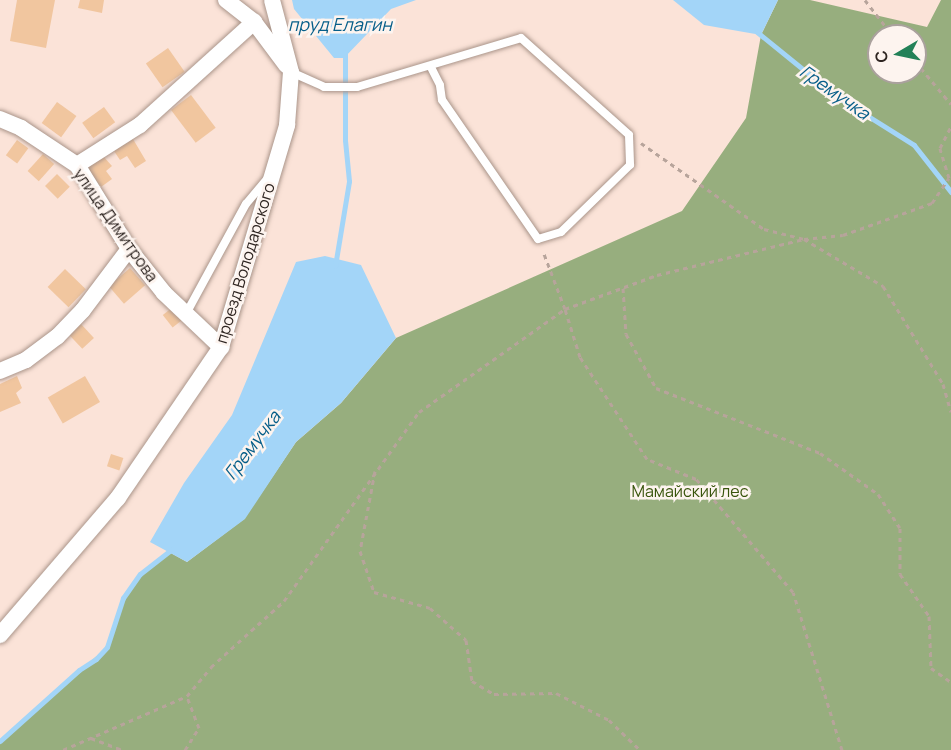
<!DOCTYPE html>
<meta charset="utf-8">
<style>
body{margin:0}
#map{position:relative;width:951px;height:750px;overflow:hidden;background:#fbe3d8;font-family:Manrope,sans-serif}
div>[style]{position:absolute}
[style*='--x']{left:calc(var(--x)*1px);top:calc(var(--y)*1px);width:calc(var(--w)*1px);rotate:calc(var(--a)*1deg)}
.forest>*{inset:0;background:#97ae7e}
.water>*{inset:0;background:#a3d5f8}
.stream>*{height:5px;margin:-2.5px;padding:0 2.5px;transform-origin:2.5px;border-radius:2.5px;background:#a3d5f8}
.building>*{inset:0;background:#f1c69f;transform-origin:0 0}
.path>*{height:3px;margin-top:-1.5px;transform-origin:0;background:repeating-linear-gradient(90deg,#b7a49b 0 4.5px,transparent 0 9px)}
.roads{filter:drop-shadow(0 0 2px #aa958a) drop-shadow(0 0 2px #aa958a)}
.lane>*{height:8px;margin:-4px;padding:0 4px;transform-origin:4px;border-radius:4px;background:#fff}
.street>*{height:16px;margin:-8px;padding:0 8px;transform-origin:8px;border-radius:8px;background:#fff}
span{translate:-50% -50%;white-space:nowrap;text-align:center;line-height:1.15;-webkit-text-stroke:5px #fdf4ef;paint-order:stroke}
.street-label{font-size:16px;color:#2e2521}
.park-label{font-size:16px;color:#38540b}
.water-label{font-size:18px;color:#065e89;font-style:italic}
.north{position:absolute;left:867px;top:24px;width:60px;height:60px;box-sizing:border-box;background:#fdf4ef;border:2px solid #aaa19d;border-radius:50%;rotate:261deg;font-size:16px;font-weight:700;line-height:24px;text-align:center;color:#2e2521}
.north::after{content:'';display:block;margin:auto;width:21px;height:27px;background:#238158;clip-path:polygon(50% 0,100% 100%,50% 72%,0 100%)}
</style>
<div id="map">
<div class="forest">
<div style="clip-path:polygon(evenodd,778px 0,810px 0,927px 27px,941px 0,951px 0,951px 750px,0 750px,0 741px,107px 647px,123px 598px,140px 574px,169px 552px,187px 562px,244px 519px,296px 442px,341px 403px,396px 338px,682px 211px,746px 118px,761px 35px,778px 0,879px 36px,915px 36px,915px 72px,879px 72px,879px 36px)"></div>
</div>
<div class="water">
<div style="clip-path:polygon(292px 0,416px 0,391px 9px,344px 58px,334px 58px,294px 9px)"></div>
<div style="clip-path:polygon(673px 0,778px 0,761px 35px,704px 25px)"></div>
<div style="clip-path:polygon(325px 256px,361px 265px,396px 338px,341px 403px,296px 442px,245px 519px,187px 562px,150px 542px,184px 483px,232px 415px,296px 262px)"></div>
</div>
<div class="stream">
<div style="--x:757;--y:32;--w:102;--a:39"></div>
<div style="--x:836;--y:96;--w:92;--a:32.1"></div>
<div style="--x:914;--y:145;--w:60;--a:51.8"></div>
<div style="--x:335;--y:266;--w:86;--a:-80.6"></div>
<div style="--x:349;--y:181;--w:41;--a:-95.6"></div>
<div style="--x:345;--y:140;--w:88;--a:-90"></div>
<div style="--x:0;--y:741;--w:106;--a:-41.9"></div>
<div style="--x:79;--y:670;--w:20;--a:-33"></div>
<div style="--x:96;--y:659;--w:16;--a:-47"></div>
<div style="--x:107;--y:647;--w:52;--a:-71.9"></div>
<div style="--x:123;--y:598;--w:29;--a:-55"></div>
<div style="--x:140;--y:574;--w:41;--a:-38"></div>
</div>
<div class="building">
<div style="clip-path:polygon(17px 0,55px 0,46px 48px,10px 41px)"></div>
<div style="clip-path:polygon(80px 0,104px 0,102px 13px,78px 8px)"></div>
<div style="left:168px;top:48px;width:29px;height:27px;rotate:55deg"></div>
<div style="left:191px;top:95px;width:41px;height:25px;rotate:53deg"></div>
<div style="left:57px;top:102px;width:24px;height:26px;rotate:36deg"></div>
<div style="left:104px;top:107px;width:19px;height:27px;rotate:54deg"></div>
<div style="clip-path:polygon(133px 139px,146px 161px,135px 168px,127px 156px,120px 160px,114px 151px)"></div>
<div style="left:17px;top:140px;width:14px;height:19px;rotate:36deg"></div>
<div style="left:43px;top:154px;width:15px;height:23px;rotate:42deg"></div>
<div style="clip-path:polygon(103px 156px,112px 166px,106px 171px,112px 179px,101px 187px,87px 168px)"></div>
<div style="left:57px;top:174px;width:18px;height:17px;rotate:45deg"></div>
<div style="left:130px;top:268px;width:23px;height:28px;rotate:49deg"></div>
<div style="left:65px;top:269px;width:29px;height:25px;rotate:44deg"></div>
<div style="left:173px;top:307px;width:16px;height:13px;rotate:52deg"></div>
<div style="left:81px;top:324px;width:19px;height:16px;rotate:47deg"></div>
<div style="clip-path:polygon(17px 376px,22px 388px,16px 393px,21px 403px,0 412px,0 384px)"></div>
<div style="left:85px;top:376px;width:30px;height:43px;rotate:60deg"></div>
<div style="left:111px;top:454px;width:13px;height:13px;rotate:18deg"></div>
</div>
<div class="path">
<div style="--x:865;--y:0;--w:46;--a:52.1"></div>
<div style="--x:915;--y:61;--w:56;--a:50.1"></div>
<div style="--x:641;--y:143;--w:150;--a:35"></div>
<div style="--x:764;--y:229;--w:41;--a:14"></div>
<div style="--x:804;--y:239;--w:92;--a:30.7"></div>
<div style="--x:883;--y:286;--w:115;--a:58.5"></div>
<div style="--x:943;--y:384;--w:29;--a:74"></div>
<div style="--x:623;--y:288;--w:46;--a:86.3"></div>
<div style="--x:626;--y:334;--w:62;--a:60.9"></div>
<div style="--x:656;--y:388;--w:176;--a:21.6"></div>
<div style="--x:820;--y:453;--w:71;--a:35.3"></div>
<div style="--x:878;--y:494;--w:40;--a:57.1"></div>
<div style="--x:900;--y:528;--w:46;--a:90"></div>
<div style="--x:900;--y:574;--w:51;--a:55.4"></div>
<div style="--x:929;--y:616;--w:52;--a:87.8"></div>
<div style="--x:931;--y:668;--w:24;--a:35"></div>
<div style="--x:375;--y:471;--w:81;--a:100.6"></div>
<div style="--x:360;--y:551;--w:43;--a:71.1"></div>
<div style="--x:374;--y:592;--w:58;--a:15.9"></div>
<div style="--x:430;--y:608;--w:48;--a:41.6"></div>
<div style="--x:466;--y:640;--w:41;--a:81.7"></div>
<div style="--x:472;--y:681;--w:26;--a:31"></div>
<div style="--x:494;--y:694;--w:62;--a:-0.9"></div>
<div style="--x:556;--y:693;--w:59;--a:27"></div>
<div style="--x:609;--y:720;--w:43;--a:44.1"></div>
<div style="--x:91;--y:738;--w:34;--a:21"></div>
<div style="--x:63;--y:750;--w:135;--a:-23.5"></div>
<div style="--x:187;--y:696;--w:38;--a:-50"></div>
<div style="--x:211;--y:667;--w:98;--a:-42.1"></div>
<div style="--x:284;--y:601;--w:232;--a:-54.5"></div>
<div style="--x:419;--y:412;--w:179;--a:-35.2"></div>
<div style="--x:565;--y:309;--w:62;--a:-110.8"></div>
<div style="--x:185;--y:750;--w:26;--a:-58"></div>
<div style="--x:199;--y:728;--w:34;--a:-111"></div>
<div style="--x:842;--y:750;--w:165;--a:-107.2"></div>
<div style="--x:793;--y:592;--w:149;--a:-130.6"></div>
<div style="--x:696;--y:479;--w:53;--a:-157.8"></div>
<div style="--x:647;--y:459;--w:122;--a:-123.3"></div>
<div style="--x:580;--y:357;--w:50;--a:-107.4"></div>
<div style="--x:565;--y:309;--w:98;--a:-20.3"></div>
<div style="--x:657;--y:275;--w:151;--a:-13.8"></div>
<div style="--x:804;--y:239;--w:39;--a:-6"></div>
<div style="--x:843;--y:235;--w:95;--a:-19.8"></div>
<div style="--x:932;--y:203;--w:30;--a:-56"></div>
<div style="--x:949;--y:178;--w:31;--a:-107"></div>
<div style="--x:940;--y:148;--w:25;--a:-63"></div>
</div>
<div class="roads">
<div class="lane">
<div style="--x:291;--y:72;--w:36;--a:24"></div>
<div style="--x:324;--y:87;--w:33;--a:0"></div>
<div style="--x:357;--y:87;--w:171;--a:-16.6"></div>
<div style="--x:521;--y:38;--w:145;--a:41.9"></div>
<div style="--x:629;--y:135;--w:30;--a:88"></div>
<div style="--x:630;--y:165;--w:96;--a:135.8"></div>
<div style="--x:561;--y:232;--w:24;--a:163"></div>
<div style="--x:538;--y:239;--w:169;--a:-124.6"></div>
<div style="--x:442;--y:100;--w:15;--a:-98"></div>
<div style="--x:440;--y:85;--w:20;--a:-117"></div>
<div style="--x:187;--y:312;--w:123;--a:-61.4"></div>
<div style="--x:246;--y:204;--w:33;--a:-50"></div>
</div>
<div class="street">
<div style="--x:226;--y:0;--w:36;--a:38"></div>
<div style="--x:254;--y:22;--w:54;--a:53.3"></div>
<div style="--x:0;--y:119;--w:23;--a:23"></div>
<div style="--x:21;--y:128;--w:67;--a:33.5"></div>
<div style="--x:77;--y:165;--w:99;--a:58.2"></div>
<div style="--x:129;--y:249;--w:56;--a:51.5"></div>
<div style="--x:164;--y:293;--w:79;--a:43.5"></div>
<div style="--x:77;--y:165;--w:75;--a:-32.4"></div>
<div style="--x:140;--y:125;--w:154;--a:-42.1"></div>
<div style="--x:0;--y:371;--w:28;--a:-23"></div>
<div style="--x:26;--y:360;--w:39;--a:-37"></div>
<div style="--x:57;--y:337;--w:37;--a:-46"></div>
<div style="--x:83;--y:310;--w:76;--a:-53"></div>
<div style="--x:0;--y:635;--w:181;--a:-49.3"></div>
<div style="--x:118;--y:498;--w:183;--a:-55.7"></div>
<div style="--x:221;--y:347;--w:232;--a:-73.4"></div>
<div style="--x:287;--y:125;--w:53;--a:-85.7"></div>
<div style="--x:291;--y:72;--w:74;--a:-104.8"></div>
</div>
</div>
<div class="street-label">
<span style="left:116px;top:225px;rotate:55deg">улица Димитрова</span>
<span style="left:245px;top:263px;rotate:-73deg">проезд Володарского</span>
</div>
<div class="park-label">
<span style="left:690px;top:491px">Мамайский лес</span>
</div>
<div class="water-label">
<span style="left:340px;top:24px">пруд Елагин</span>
<span style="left:835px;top:92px;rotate:35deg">Гремучка</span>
<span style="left:252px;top:445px;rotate:-53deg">Гремучка</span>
</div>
<div class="north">С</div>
</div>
